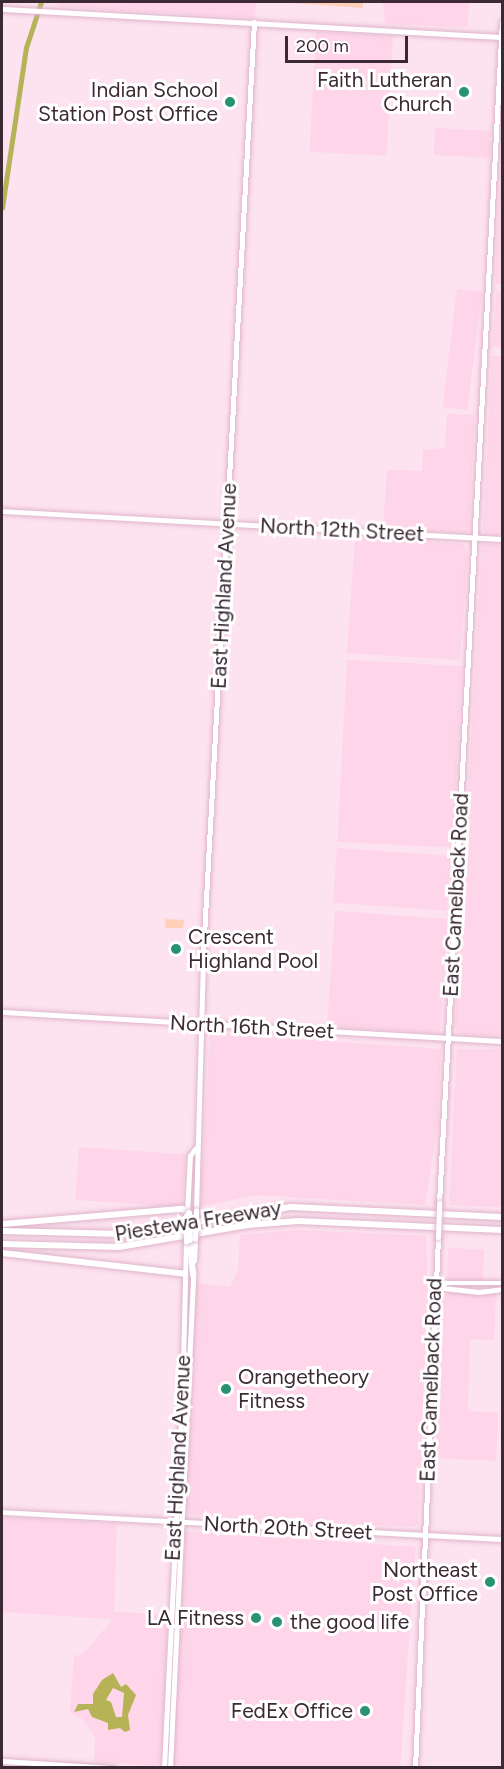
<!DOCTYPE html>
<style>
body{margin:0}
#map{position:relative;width:504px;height:1769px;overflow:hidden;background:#fde2ef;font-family:Figtree,sans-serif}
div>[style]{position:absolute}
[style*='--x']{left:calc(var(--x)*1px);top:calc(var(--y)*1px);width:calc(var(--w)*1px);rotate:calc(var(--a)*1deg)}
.built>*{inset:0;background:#fed5e9;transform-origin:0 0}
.green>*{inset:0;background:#ffcfb8}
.water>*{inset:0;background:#b6b357}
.canal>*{height:4.5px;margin:-2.25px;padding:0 2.25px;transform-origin:2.25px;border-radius:2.25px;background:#b6b357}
.roads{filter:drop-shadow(0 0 2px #dfb5ca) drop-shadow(0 0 2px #dfb5ca)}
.secondary>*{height:4.5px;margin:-2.25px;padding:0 2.25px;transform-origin:2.25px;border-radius:2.25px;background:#fff}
.primary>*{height:5px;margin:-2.5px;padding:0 2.5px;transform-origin:2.5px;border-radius:2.5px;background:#fff}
.highway>*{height:6px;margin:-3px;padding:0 3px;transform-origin:3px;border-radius:3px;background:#fff}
.bridges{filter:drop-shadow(0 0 2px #dfb5ca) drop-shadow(0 0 2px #dfb5ca)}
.secondary-bridge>*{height:4.5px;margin:-2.25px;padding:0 2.25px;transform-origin:2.25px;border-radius:2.25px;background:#fff}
.primary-bridge>*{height:5px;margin:-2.5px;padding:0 2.5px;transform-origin:2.5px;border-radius:2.5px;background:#fff}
.highway-bridge>*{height:6px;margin:-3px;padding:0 3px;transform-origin:3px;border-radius:3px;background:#fff}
.dots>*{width:16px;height:16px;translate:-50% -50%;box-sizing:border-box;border:3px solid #fff;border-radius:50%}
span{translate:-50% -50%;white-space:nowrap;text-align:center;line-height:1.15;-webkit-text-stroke:6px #fff;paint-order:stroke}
.poi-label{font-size:21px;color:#3b2a33}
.right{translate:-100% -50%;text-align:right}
.left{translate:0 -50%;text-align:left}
.street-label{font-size:21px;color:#3b2a33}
.frame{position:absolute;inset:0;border:3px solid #3b2a33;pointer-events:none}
.scale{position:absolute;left:285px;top:36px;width:123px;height:27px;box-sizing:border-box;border:3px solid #3b2a33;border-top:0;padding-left:8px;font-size:18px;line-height:21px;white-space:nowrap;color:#3b2a33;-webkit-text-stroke:4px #fff;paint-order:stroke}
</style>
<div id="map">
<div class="built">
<div style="clip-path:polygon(53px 2px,256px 2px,255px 18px,61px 7px)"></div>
<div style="clip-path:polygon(383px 2px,469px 2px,468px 27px,385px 24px)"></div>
<div style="left:316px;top:32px;width:77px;height:120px;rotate:3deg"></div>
<div style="left:435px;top:128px;width:56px;height:27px;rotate:3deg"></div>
<div style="clip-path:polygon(502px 131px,502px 284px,495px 284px)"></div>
<div style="left:457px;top:289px;width:25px;height:119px;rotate:7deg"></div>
<div style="clip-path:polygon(497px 291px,502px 291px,502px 348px,492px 346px)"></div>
<div style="clip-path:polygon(492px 356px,502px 356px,502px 534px,485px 533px,483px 529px)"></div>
<div style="clip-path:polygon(447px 414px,475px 415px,469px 528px,466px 533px,383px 528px,387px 470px,422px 471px,423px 450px,445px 448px)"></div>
<div style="clip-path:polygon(355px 537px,463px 544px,468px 552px,460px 660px,347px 653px)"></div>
<div style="clip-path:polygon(482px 544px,502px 545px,502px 1036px,461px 1034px,455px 1029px)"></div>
<div style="left:347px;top:660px;width:115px;height:182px;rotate:3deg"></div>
<div style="left:337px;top:848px;width:114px;height:55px;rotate:4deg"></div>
<div style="left:335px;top:911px;width:113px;height:115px;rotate:4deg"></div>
<div style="clip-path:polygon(210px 1033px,441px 1049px,437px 1129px,425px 1205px,255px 1195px,200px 1207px)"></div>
<div style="clip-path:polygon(457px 1049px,502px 1049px,502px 1207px,449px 1205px)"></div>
<div style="left:79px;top:1147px;width:107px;height:53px;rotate:4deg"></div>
<div style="clip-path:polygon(299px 1230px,426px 1236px,428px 1294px,418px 1524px,414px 1527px,191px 1515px,185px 1510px,196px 1283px,230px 1287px,238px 1270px,240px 1235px)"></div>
<div style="left:448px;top:1248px;width:36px;height:32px;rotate:2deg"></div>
<div style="clip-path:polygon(448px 1293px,496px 1293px,494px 1340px,470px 1339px,468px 1411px,498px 1413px,496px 1461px,435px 1458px,443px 1297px)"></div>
<div style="clip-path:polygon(2px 1517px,117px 1524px,114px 1612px,167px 1614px,162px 1761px,156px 1766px,94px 1762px,95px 1737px,81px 1718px,70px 1712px,74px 1656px,83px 1654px,113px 1619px,2px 1612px)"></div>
<div style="left:186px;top:1531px;width:230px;height:234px;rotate:4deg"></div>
</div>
<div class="green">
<div style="clip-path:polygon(278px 2px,363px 2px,363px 8px)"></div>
<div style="clip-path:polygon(166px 919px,184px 920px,183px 928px,165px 928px)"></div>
</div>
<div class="water">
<div style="clip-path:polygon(evenodd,113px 1673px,121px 1687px,126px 1684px,136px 1695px,128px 1715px,130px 1730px,125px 1732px,120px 1728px,108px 1730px,108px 1723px,92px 1717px,88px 1709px,74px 1712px,78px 1704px,93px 1704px,93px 1694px,102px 1680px,113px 1673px,113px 1688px,124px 1693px,122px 1717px,116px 1717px,111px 1702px,106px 1700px,113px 1688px)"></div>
</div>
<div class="canal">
<div style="--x:2;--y:208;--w:162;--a:-81.5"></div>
<div style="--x:26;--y:48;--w:48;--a:-71.9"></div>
</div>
<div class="roads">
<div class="secondary">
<div style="--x:2;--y:511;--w:501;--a:3.21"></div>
<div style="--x:2;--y:1012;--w:501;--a:3.32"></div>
<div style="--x:196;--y:1211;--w:257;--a:-88.4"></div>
<div style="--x:203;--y:954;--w:933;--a:-86.87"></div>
<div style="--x:187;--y:1213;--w:57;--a:-87"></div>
<div style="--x:190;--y:1156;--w:9;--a:-54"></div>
<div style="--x:194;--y:1261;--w:22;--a:-87"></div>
<div style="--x:435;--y:1287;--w:11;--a:-22"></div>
<div style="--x:445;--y:1283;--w:57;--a:0"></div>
<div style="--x:435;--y:1287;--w:44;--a:6.5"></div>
<div style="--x:479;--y:1292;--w:23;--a:-7"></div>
<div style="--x:2;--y:1512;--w:501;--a:3.09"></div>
<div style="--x:2;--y:1761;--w:111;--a:3.6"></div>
<div style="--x:164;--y:1768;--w:364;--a:-87.2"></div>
<div style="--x:182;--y:1404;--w:162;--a:-88.6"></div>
<div style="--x:170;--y:1768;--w:496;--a:-87.3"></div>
</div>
<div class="primary">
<div style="--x:2;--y:9;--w:501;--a:3.21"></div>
<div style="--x:439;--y:1203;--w:1183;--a:-86.95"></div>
<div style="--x:415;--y:1768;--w:531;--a:-87.52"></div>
</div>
<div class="highway">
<div style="--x:2;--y:1224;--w:181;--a:-4.8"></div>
<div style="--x:182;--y:1209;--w:8;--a:30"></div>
<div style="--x:2;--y:1231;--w:120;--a:1.4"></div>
<div style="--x:122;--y:1234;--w:171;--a:-9.1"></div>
<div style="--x:291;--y:1207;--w:211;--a:2.7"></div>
<div style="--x:190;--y:1240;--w:35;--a:85"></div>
<div style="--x:2;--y:1244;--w:117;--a:1.5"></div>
<div style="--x:119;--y:1247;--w:131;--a:-9.7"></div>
<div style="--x:248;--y:1225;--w:50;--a:-4.6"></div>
<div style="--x:298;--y:1221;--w:204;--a:2.5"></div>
<div style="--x:2;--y:1253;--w:184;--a:6.5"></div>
</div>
</div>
<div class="bridges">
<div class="secondary-bridge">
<div style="--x:195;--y:1239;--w:28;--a:-88"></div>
<div style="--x:186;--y:1242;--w:26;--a:-90"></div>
</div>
<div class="primary-bridge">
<div style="--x:438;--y:1237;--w:34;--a:-88"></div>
</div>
<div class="highway-bridge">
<div style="--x:189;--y:1213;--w:27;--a:88"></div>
</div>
</div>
<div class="dots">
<div style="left:464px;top:92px;background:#299270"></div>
<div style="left:230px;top:102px;background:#299270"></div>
<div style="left:176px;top:949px;background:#299270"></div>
<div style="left:226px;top:1389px;background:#299270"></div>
<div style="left:490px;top:1582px;background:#299270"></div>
<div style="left:256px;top:1618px;background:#299270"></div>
<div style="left:277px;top:1622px;background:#299270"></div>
<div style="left:365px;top:1711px;background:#299270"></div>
</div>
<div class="poi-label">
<span class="right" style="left:452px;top:92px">Faith Lutheran<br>Church</span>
<span class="right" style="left:218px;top:102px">Indian School<br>Station Post Office</span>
<span class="left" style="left:188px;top:949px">Crescent<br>Highland Pool</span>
<span class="left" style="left:238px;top:1389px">Orangetheory<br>Fitness</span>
<span class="right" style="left:478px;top:1582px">Northeast<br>Post Office</span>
<span class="right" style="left:244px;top:1618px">LA Fitness</span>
<span class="left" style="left:290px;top:1622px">the good life</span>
<span class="right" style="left:353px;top:1711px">FedEx Office</span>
</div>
<div class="street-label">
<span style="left:342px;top:530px;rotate:3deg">North 12th Street</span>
<span style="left:224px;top:586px;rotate:-87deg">East Highland Avenue</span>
<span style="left:456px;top:895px;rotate:-87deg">East Camelback Road</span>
<span style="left:252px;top:1027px;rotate:3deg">North 16th Street</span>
<span style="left:198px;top:1221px;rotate:-9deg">Piestewa Freeway</span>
<span style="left:431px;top:1380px;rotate:-88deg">East Camelback Road</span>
<span style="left:178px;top:1458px;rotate:-87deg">East Highland Avenue</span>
<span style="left:288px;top:1528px;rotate:3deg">North 20th Street</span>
</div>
<div class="frame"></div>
<div class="scale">200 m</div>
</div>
